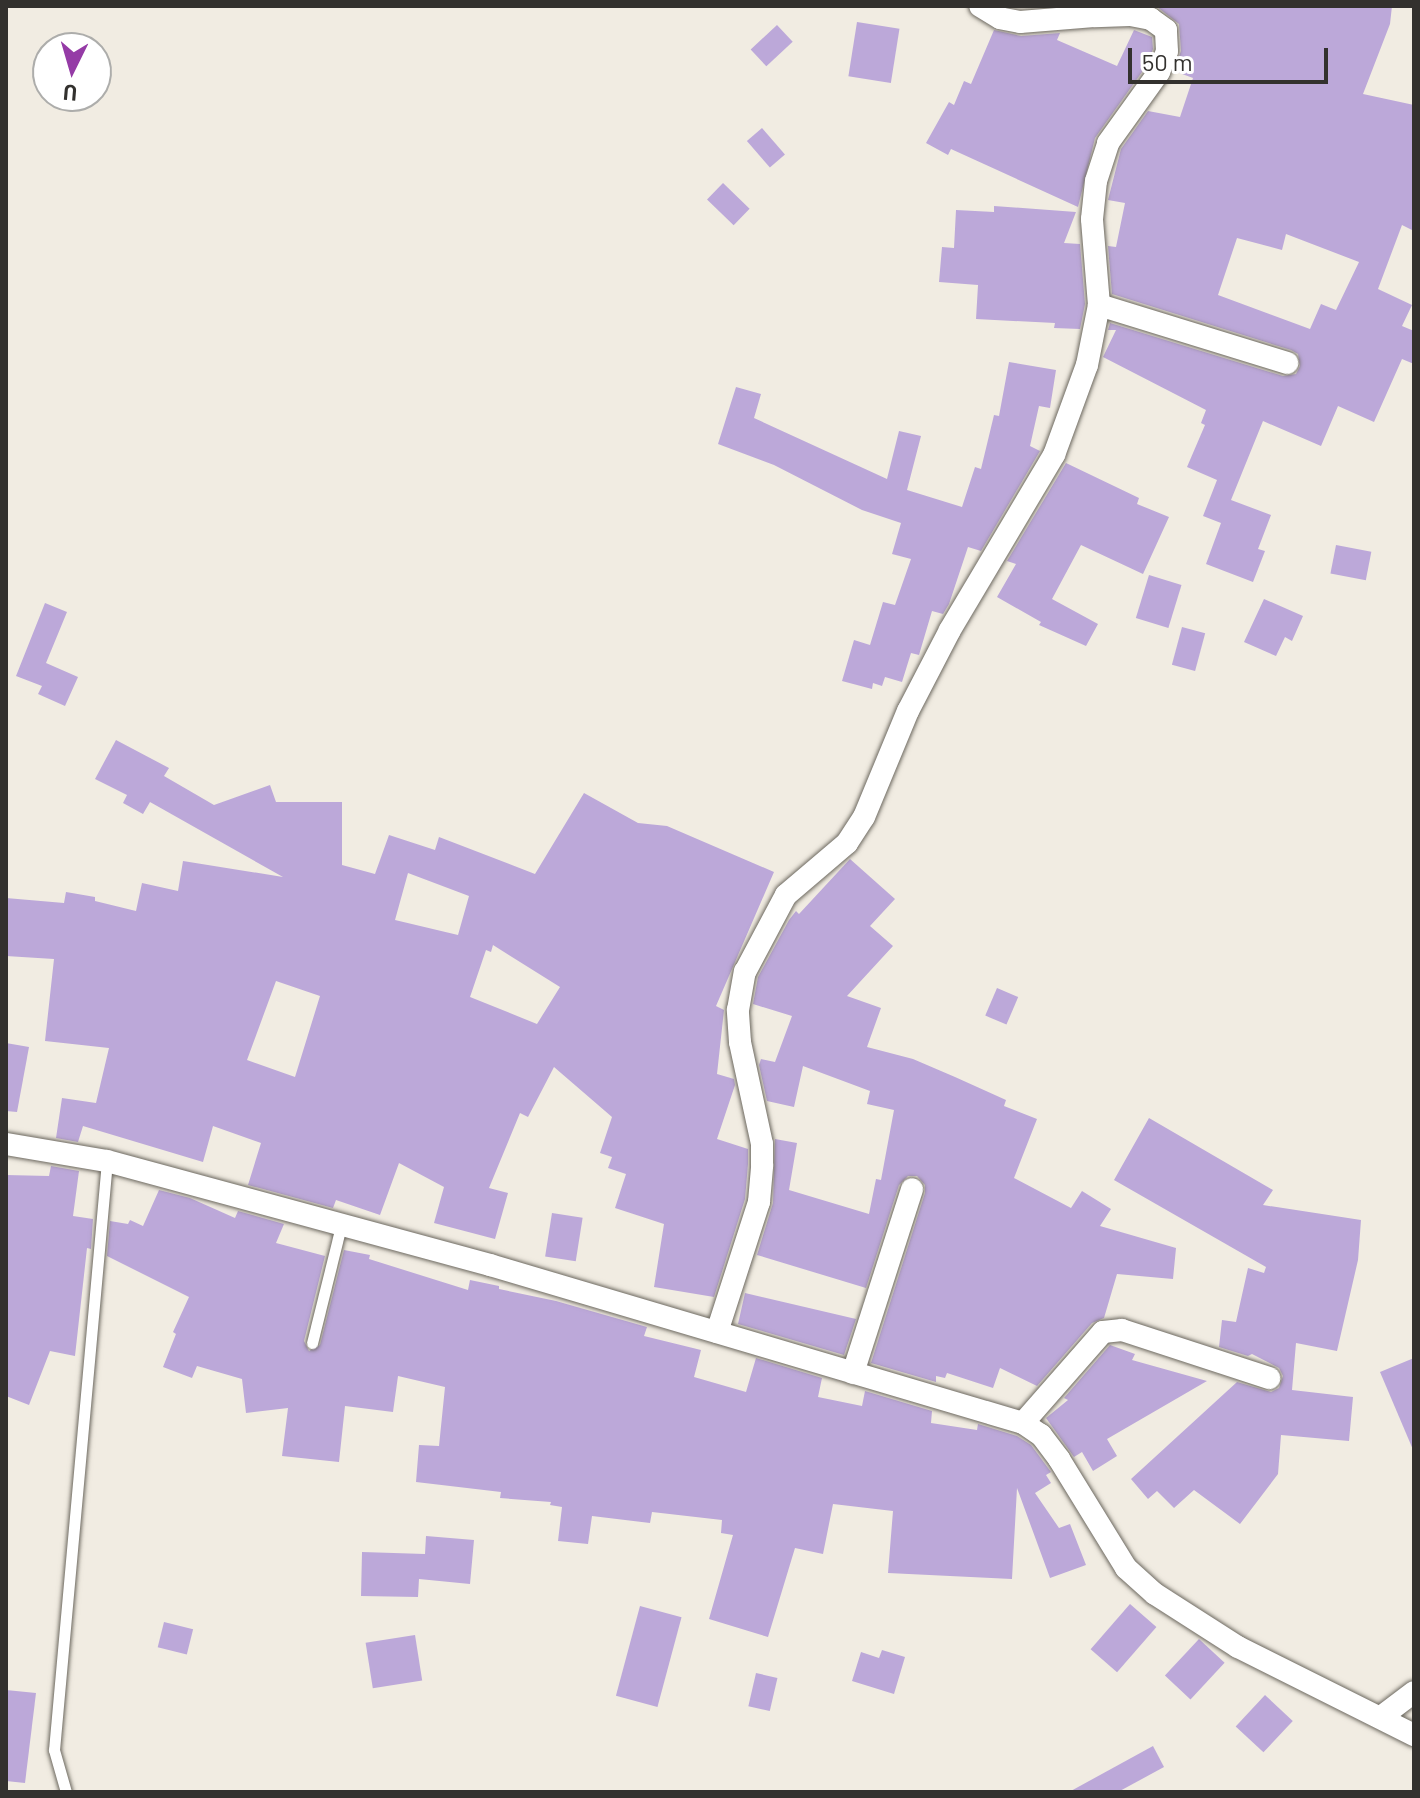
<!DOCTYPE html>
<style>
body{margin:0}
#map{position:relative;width:1420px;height:1798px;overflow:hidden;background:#f1ece2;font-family:Barlow,sans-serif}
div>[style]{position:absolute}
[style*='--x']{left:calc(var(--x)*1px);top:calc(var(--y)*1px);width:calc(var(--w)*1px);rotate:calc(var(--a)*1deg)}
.building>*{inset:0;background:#bca8d9;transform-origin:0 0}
.roads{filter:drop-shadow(0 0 2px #6c685f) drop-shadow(0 0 2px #6c685f)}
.service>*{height:11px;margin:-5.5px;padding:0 5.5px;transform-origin:5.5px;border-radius:5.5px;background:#fff}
.minor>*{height:22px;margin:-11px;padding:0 11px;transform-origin:11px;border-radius:11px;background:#fff}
span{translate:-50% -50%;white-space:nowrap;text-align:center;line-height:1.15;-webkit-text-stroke:6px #fff;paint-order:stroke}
.frame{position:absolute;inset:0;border:8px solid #33312e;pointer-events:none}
.north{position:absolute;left:32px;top:32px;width:80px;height:80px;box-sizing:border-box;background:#fff;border:2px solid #adadab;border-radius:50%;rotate:185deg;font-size:22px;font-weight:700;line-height:32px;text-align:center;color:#33312e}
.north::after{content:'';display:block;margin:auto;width:28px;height:36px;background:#953ba6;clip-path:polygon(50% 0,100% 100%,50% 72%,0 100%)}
.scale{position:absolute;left:1128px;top:48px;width:200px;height:36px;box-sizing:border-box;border:4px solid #33312e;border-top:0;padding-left:10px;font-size:24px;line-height:28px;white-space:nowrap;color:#33312e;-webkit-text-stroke:6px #fff;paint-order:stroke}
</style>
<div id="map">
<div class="building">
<div style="clip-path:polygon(evenodd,1156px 6px,1392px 6px,1390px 24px,1363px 94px,1414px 105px,1414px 231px,1402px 225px,1378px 289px,1412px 305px,1402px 326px,1414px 331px,1414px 364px,1402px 359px,1374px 422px,1338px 406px,1321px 446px,1263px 421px,1231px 500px,1271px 515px,1258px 549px,1265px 551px,1253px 582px,1206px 564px,1221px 523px,1203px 516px,1217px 480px,1187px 467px,1205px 425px,1201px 423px,1206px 410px,1103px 357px,1116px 330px,1108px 330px,1110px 323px,1283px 376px,1296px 374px,1300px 366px,1298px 354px,1291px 350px,1112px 294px,1108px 246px,1116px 247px,1125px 203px,1108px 200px,1121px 149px,1148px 111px,1180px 117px,1193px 78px,1174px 71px,1181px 51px,1179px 24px,1156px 6px,1286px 234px,1359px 262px,1336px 310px,1321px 304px,1310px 329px,1218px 295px,1237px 238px,1282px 250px,1286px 234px)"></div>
<div style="left:857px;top:22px;width:43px;height:55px;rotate:9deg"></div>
<div style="left:777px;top:25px;width:23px;height:36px;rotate:47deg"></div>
<div style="clip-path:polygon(994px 30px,1021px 36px,1060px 33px,1057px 40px,1117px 66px,1134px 30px,1152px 37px,1153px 49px,1147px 65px,1095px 138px,1078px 207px,951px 149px,948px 155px,926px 143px,949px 102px,954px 105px,964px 81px,971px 84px)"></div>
<div style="left:762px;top:128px;width:35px;height:20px;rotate:49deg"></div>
<div style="left:723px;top:183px;width:37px;height:23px;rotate:44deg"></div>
<div style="clip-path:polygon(994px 206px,1076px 212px,1064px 243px,1080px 244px,1085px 304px,1080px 329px,1054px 328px,1055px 323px,976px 319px,978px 285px,939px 282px,942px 247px,954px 248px,956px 210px,994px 212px)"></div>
<div style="clip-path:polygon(1009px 362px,1056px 370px,1050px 408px,1039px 406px,1030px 446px,1040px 451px,981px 551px,968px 547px,949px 604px,943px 614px,932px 611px,919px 655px,911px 653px,902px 682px,885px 677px,882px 686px,873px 683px,872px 689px,842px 681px,854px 640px,870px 645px,883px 602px,895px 605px,911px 559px,892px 554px,901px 523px,862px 510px,774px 465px,718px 444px,736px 387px,761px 394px,754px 418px,887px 479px,899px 431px,921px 436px,907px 490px,962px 507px,975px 467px,981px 469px,994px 415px,999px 416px)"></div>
<div style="clip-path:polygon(1066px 463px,1139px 498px,1137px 504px,1169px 517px,1143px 574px,1081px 545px,1052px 599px,1098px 624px,1086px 646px,1039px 625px,1041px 622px,997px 597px,1016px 564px,1007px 561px)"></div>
<div style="left:1336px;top:545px;width:36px;height:29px;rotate:11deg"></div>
<div style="left:1149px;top:575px;width:34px;height:45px;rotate:17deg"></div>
<div style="clip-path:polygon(1264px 599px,1303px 616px,1292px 641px,1285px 637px,1276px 656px,1244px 642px)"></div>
<div style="clip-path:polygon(45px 603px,67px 612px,46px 663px,78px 677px,65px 706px,38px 694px,42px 686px,16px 676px)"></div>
<div style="left:1182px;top:627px;width:24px;height:39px;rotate:15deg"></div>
<div style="clip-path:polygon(evenodd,116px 740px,169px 768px,164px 776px,214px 805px,270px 785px,276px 802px,342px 802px,342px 865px,375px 874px,389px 835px,435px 850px,439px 837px,535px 874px,584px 793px,638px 823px,667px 826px,774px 872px,716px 1006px,724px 1010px,717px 1074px,734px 1079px,735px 1085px,717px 1139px,748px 1149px,748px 1164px,745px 1199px,714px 1297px,654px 1287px,664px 1224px,615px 1208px,626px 1174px,608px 1168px,612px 1157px,600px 1153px,612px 1117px,554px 1067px,528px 1117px,520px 1113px,489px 1188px,508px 1193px,495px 1239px,434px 1223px,444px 1187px,399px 1163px,380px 1215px,336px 1200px,333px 1208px,248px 1185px,261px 1143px,213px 1126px,203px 1162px,83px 1126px,78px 1142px,56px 1138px,62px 1098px,96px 1103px,109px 1048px,45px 1041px,54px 959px,6px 956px,6px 898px,64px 903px,66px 892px,95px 897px,95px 901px,136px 911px,142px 883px,178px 891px,183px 861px,283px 877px,150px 802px,143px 814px,123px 803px,127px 795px,95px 779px,116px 740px,408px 873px,469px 896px,458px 935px,395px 920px,408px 873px,116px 740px,493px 945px,560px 987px,537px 1024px,470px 997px,486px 950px,491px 952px,493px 945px,116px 740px,276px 981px,320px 996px,295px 1077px,247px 1060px,276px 981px)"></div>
<div style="clip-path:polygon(850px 859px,895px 899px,870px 926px,893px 946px,847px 996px,881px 1008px,867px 1047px,913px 1059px,955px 1077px,1006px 1100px,1004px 1106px,1037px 1119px,1014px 1178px,1071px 1208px,1082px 1191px,1111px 1209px,1100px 1226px,1176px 1248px,1173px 1279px,1117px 1274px,1104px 1318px,1092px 1323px,1037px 1386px,1000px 1368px,993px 1388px,947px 1373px,945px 1378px,936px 1376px,936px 1382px,871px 1363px,925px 1193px,925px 1185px,917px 1176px,908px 1176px,899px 1185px,866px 1288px,757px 1255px,773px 1203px,775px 1139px,797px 1143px,789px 1190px,869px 1214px,876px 1179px,881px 1180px,894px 1110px,867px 1104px,870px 1091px,803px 1066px,794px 1107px,767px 1101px,759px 1065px,761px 1059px,775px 1062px,792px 1016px,753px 1004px,758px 977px,789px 920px,796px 911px,799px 914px)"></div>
<div style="left:997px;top:988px;width:23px;height:30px;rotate:23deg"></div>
<div style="clip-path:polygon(6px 1043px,29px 1047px,17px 1112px,6px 1111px)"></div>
<div style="clip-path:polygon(1149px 1118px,1273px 1190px,1263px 1205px,1361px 1220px,1358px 1260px,1337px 1351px,1296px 1343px,1292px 1390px,1353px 1397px,1349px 1441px,1281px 1435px,1278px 1474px,1240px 1524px,1194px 1490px,1174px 1508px,1157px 1491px,1148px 1499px,1131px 1479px,1237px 1382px,1271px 1392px,1279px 1388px,1283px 1376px,1279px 1368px,1252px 1354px,1248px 1356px,1219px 1347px,1222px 1320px,1236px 1322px,1248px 1268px,1264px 1273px,1266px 1267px,1114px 1180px)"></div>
<div style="clip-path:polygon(51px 1166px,79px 1171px,73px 1216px,93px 1219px,91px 1249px,87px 1248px,75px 1356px,50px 1351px,29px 1405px,6px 1396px,6px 1175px,49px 1176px)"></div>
<div style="clip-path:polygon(159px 1190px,190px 1198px,235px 1218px,238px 1211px,284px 1224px,276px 1243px,325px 1256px,304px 1341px,309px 1351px,320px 1345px,344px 1250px,370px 1255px,369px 1259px,468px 1290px,470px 1280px,499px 1286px,499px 1289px,556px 1301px,647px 1327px,644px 1336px,701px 1350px,694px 1377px,746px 1392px,756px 1358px,822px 1378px,818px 1397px,862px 1406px,865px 1391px,932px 1411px,931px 1423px,977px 1430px,978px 1424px,1017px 1436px,1031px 1445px,1051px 1472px,1046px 1475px,1051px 1483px,1035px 1493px,1059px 1528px,1070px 1524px,1086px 1565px,1050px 1578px,1017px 1488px,1012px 1579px,888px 1573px,893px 1511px,833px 1504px,823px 1554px,795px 1548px,768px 1637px,709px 1619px,733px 1535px,721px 1533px,722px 1520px,652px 1512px,650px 1523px,592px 1516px,588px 1544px,558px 1541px,562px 1507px,550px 1505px,551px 1502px,500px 1498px,501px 1492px,416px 1482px,419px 1445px,439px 1446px,445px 1387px,398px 1376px,393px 1412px,345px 1406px,339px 1462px,282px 1456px,288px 1408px,246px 1413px,242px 1379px,197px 1366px,192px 1378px,163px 1367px,176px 1334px,173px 1332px,189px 1297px,107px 1256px,110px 1221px,128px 1224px,130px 1220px,143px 1226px)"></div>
<div style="left:552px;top:1213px;width:31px;height:44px;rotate:9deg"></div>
<div style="clip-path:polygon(745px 1293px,856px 1319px,844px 1355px,738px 1324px)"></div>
<div style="clip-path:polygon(1110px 1345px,1135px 1354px,1132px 1360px,1207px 1381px,1107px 1439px,1117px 1456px,1093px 1471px,1082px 1452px,1074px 1457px,1046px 1418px,1068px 1400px,1064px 1398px)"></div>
<div style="clip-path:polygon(1414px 1358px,1414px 1452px,1380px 1372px)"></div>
<div style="clip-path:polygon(426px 1536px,474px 1540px,470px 1584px,419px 1579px,418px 1597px,361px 1596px,362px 1552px,425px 1554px)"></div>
<div style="left:1130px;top:1604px;width:35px;height:60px;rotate:41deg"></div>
<div style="left:640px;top:1606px;width:43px;height:93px;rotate:15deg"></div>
<div style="left:164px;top:1622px;width:30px;height:26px;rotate:14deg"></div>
<div style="left:415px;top:1635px;width:46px;height:50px;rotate:81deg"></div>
<div style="left:1199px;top:1639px;width:35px;height:50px;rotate:43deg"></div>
<div style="clip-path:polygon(882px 1650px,905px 1657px,894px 1694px,852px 1681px,861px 1652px,879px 1658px)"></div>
<div style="left:756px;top:1673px;width:22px;height:34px;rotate:13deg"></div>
<div style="clip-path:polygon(6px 1690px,36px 1693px,25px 1783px,6px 1781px)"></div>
<div style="left:1265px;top:1695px;width:38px;height:43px;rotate:43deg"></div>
<div style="clip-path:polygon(1153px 1746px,1164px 1767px,1118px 1792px,1069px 1792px)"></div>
</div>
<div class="roads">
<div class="service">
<div style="--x:312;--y:1343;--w:121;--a:-76.1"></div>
<div style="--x:66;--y:1792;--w:44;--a:-105.9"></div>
<div style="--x:54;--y:1750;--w:591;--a:-84.86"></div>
</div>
<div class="minor">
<div style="--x:1099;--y:305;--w:197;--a:17.1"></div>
<div style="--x:6;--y:1144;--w:102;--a:9.6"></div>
<div style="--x:107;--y:1161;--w:397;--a:15.2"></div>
<div style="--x:490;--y:1265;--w:556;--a:16.51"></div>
<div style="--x:1023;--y:1423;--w:22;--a:34"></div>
<div style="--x:1041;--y:1435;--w:30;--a:53"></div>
<div style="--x:1059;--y:1459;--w:128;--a:58.4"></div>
<div style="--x:1126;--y:1568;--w:39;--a:42"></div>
<div style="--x:1155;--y:1594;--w:98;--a:32.6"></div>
<div style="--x:1238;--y:1647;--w:197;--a:26.6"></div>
<div style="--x:717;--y:1332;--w:137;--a:-72.1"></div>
<div style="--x:759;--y:1202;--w:37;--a:-85"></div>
<div style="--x:762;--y:1165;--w:21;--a:-90"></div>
<div style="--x:762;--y:1144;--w:104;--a:-102.2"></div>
<div style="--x:740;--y:1042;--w:32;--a:-94"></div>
<div style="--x:738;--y:1010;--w:39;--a:-80"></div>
<div style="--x:745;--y:972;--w:87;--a:-62"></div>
<div style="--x:786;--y:895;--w:80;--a:-40.4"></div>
<div style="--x:847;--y:843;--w:31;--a:-57"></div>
<div style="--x:864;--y:817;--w:115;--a:-67.5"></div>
<div style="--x:908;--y:711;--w:91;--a:-62.6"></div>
<div style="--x:950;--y:630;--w:204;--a:-59.3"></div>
<div style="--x:1054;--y:455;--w:96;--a:-69.9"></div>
<div style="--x:1087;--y:365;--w:61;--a:-78.7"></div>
<div style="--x:1099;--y:305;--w:86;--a:-94.7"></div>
<div style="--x:1092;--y:219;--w:38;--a:-84"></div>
<div style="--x:1096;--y:181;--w:40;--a:-72"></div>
<div style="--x:1108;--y:143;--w:87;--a:-54.3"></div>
<div style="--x:1159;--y:72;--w:22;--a:-69"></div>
<div style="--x:1167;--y:51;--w:21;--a:-93"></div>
<div style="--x:1166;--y:30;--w:19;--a:-144"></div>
<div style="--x:1151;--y:19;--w:21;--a:-169"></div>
<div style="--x:1130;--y:15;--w:36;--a:178"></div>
<div style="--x:1094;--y:16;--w:74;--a:175.4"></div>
<div style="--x:1020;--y:22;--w:20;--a:-169"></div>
<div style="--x:1000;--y:18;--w:23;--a:-149"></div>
<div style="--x:853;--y:1373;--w:193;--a:-72.2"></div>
<div style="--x:1023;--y:1423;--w:121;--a:-48.7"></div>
<div style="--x:1103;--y:1332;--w:19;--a:-6"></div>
<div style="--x:1122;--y:1330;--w:155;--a:18.1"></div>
<div style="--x:1381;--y:1717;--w:41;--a:-37.1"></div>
</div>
</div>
<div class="frame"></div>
<div class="north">U</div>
<div class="scale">50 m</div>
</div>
